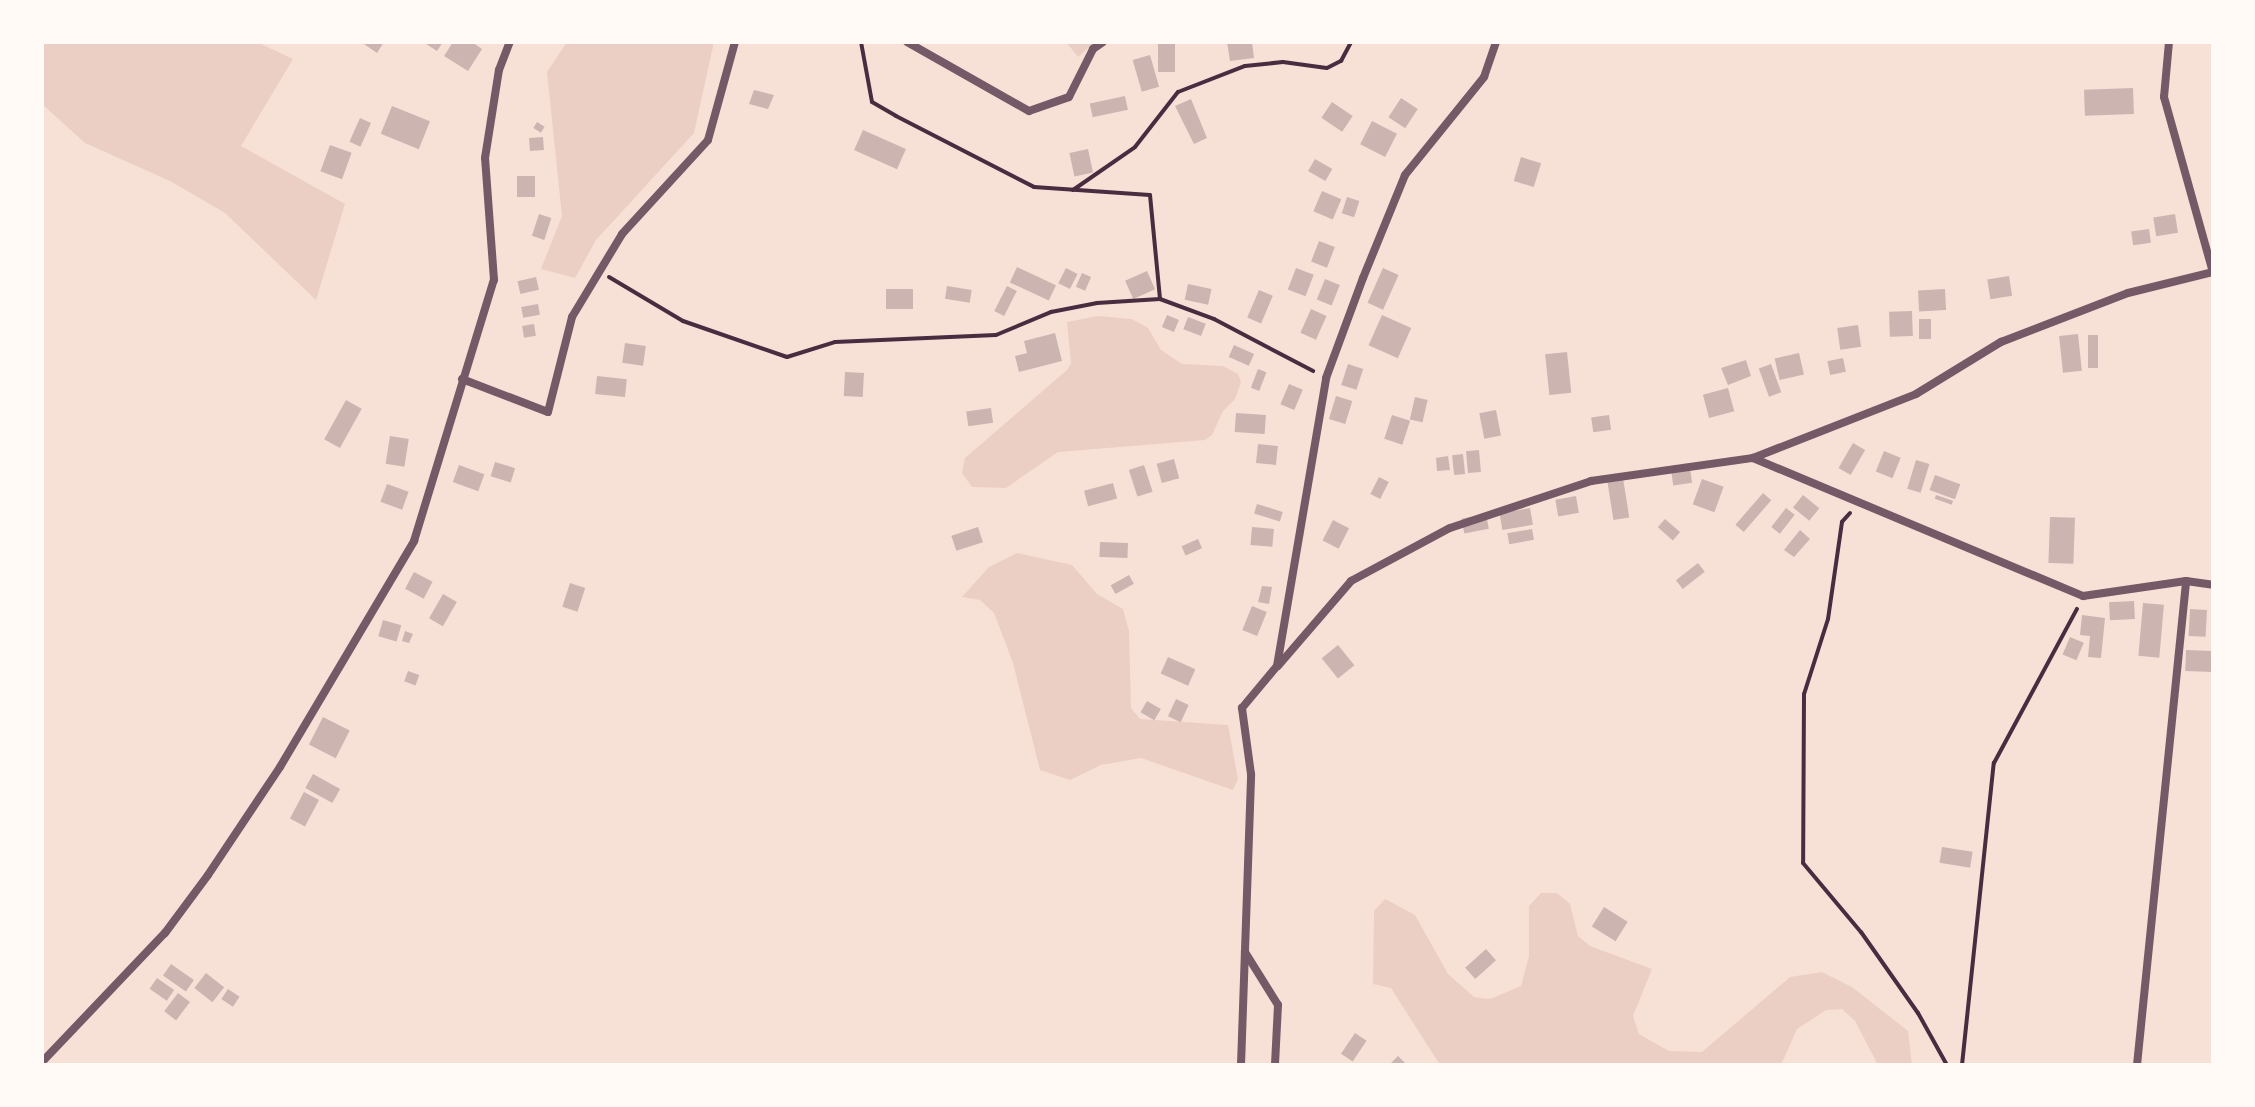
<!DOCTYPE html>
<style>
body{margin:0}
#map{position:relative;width:2255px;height:1107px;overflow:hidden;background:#f7e1d7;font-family:"Fira Sans",sans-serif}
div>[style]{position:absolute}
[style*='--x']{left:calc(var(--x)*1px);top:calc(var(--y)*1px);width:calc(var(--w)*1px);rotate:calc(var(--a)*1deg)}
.green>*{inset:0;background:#ebcfc5}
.building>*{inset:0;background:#ccb4b1;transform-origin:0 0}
.path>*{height:4px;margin:-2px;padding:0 2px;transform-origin:2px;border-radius:2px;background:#4a2c40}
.minor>*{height:8px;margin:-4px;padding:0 4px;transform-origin:4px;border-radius:4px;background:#755966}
span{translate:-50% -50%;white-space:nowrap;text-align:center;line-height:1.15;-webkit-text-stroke:8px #fffaf5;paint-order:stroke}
.frame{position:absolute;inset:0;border:44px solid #fffaf5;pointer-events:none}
</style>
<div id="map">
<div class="green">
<div style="clip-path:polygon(42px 42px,257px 42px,293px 59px,241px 146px,345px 204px,316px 300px,225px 213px,170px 181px,85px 143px,42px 104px)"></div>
<div style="clip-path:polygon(567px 42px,714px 42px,694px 133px,596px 240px,575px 278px,541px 269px,562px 216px,547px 72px)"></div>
<div style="clip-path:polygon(1066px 42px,1095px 42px,1078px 57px)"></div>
<div style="clip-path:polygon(1098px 316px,1132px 319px,1148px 328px,1161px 350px,1182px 364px,1223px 366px,1238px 374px,1241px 382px,1235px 399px,1223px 411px,1212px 435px,1205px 440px,1058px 452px,1006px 488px,972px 487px,962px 473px,965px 458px,1067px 370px,1071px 363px,1067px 322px)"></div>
<div style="clip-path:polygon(1017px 553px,1072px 565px,1097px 594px,1123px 609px,1129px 631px,1131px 708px,1140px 719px,1228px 725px,1238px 779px,1233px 790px,1141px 758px,1101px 765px,1070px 780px,1040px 770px,1013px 663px,994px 613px,980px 600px,962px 597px,989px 567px)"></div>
<div style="clip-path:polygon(1541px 893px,1557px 893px,1570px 904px,1578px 936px,1590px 946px,1652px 969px,1633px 1016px,1639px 1034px,1669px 1051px,1702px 1052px,1790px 977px,1822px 972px,1852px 987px,1908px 1031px,1912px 1065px,1878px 1065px,1855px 1021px,1842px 1009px,1826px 1010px,1797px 1029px,1781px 1065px,1440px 1065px,1391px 988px,1373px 984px,1374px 911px,1385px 899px,1415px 915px,1448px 974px,1474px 997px,1490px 999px,1521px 986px,1529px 956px,1529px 906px)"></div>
</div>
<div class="building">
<div style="clip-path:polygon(361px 42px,384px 42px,377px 53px)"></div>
<div style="clip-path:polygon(423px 42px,443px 42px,437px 51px)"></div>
<div style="clip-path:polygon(453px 42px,472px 42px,482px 49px,468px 71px,444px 56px)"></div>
<div style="left:1158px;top:42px;width:17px;height:30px"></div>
<div style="clip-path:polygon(1227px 42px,1252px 42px,1254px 58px,1230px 61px)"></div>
<div style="left:1150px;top:55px;width:33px;height:18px;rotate:74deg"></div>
<div style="left:2133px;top:88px;width:26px;height:49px;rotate:88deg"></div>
<div style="clip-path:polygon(754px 90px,774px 95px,768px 109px,749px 104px)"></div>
<div style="left:1125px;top:96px;width:14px;height:36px;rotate:78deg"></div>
<div style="left:1401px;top:98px;width:20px;height:23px;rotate:33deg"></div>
<div style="clip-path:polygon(1191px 99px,1207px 138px,1194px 144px,1175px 106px)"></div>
<div style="left:1332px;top:102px;width:25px;height:19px;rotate:34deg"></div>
<div style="left:392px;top:106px;width:41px;height:30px;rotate:22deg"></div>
<div style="left:360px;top:118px;width:12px;height:26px;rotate:24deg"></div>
<div style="left:1372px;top:121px;width:28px;height:26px;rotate:27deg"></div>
<div style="left:537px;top:122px;width:9px;height:7px;rotate:32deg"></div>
<div style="left:863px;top:130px;width:47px;height:22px;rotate:24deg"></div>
<div style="left:543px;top:137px;width:13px;height:14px;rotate:86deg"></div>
<div style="left:330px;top:145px;width:23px;height:28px;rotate:20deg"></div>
<div style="left:1088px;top:149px;width:24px;height:19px;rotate:78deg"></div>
<div style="left:1521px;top:157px;width:21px;height:25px;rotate:17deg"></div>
<div style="left:1315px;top:159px;width:20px;height:14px;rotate:30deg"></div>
<div style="left:517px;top:176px;width:18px;height:21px"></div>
<div style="left:1322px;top:191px;width:21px;height:22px;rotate:23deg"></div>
<div style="left:1347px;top:197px;width:13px;height:17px;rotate:18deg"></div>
<div style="left:539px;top:214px;width:13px;height:23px;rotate:18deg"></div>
<div style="left:2175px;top:214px;width:19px;height:22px;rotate:81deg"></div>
<div style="left:2149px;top:229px;width:14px;height:18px;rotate:82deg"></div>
<div style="left:1319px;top:241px;width:17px;height:22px;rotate:21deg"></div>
<div style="left:1017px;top:267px;width:43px;height:17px;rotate:25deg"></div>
<div style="left:1066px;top:268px;width:13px;height:17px;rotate:27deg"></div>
<div style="left:1296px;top:268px;width:19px;height:23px;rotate:21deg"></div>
<div style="left:1383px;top:268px;width:17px;height:38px;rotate:24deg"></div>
<div style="left:1147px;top:271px;width:20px;height:24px;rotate:66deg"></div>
<div style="left:1082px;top:273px;width:10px;height:15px;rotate:24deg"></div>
<div style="left:2009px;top:276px;width:20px;height:22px;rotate:81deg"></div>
<div style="left:536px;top:277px;width:13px;height:19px;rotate:77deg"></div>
<div style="left:1325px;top:279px;width:16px;height:22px;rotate:22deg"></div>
<div style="left:1188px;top:284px;width:24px;height:16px;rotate:12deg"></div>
<div style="left:947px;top:286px;width:25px;height:13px;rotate:9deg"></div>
<div style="left:1007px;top:286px;width:11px;height:28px;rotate:27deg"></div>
<div style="left:886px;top:289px;width:27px;height:20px"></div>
<div style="left:1945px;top:289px;width:21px;height:27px;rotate:87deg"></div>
<div style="left:1259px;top:290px;width:15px;height:30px;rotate:23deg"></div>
<div style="left:538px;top:304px;width:11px;height:17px;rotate:80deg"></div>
<div style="left:1311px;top:309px;width:17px;height:26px;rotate:24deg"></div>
<div style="left:1912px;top:311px;width:25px;height:23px;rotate:88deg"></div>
<div style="left:1167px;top:315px;width:13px;height:13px;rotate:23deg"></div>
<div style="left:1382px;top:315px;width:32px;height:33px;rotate:24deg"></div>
<div style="left:1188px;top:317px;width:19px;height:13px;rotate:21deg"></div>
<div style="left:1919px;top:319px;width:12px;height:20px"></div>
<div style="left:534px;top:324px;width:12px;height:12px;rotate:81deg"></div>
<div style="left:1858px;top:325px;width:22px;height:21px;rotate:82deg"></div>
<div style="clip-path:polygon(1055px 333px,1062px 361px,1019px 372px,1015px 356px,1027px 353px,1024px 341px)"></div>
<div style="left:2078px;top:334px;width:37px;height:19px;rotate:84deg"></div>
<div style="left:2088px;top:335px;width:10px;height:33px"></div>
<div style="left:625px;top:343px;width:21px;height:20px;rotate:8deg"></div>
<div style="left:1234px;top:345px;width:22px;height:13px;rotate:24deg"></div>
<div style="left:1567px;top:352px;width:41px;height:22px;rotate:84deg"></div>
<div style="left:1799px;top:353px;width:22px;height:25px;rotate:77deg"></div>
<div style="left:1843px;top:358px;width:14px;height:16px;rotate:78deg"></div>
<div style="clip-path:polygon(1746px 360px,1751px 376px,1728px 385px,1721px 368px)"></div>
<div style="left:1348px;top:364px;width:16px;height:22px;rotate:18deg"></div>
<div style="left:1771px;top:364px;width:30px;height:13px;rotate:70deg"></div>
<div style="left:1258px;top:369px;width:9px;height:20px;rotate:21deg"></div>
<div style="left:845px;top:372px;width:19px;height:24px;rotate:3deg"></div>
<div style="left:597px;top:376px;width:30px;height:18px;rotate:6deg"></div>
<div style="left:1289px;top:384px;width:15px;height:22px;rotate:23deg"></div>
<div style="left:1728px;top:388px;width:24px;height:26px;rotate:75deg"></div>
<div style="left:1336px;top:396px;width:17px;height:24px;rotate:17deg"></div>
<div style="left:1415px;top:397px;width:13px;height:23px;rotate:13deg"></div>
<div style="left:346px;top:400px;width:18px;height:45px;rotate:29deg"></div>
<div style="left:991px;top:408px;width:15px;height:25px;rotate:82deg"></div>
<div style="left:1496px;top:410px;width:26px;height:17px;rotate:79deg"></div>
<div style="left:1236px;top:413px;width:30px;height:19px;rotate:4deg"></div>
<div style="left:1392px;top:415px;width:19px;height:25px;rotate:18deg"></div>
<div style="left:1609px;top:415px;width:15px;height:18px;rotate:82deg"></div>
<div style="left:390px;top:436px;width:19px;height:28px;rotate:9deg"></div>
<div style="left:1853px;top:443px;width:14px;height:29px;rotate:30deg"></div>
<div style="left:1258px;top:444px;width:20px;height:19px;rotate:6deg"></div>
<div style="left:1479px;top:450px;width:22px;height:13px;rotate:85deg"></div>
<div style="left:1884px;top:451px;width:18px;height:22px;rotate:22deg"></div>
<div style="left:1463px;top:454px;width:20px;height:11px;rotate:84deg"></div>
<div style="clip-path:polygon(1448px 456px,1450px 470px,1437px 471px,1436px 458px)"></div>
<div style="left:1174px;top:459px;width:20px;height:18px;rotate:75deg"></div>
<div style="left:1916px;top:460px;width:14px;height:30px;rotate:17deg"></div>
<div style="left:495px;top:462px;width:21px;height:15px;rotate:17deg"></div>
<div style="left:459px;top:465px;width:27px;height:18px;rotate:20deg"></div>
<div style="left:1144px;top:465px;width:28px;height:16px;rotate:72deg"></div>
<div style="left:1690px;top:468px;width:15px;height:19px;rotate:82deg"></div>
<div style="left:1935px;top:475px;width:27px;height:16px;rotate:20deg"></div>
<div style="left:1379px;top:477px;width:11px;height:19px;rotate:27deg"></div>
<div style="left:1623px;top:478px;width:40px;height:16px;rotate:81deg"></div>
<div style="left:1702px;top:479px;width:23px;height:27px;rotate:20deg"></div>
<div style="left:1113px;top:483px;width:16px;height:30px;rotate:75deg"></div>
<div style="left:387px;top:484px;width:23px;height:19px;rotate:20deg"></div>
<div style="left:1763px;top:493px;width:11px;height:42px;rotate:41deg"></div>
<div style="left:1803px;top:495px;width:21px;height:16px;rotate:39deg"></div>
<div style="left:1936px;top:495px;width:18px;height:4px;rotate:19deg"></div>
<div style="left:1576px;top:496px;width:17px;height:21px;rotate:80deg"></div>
<div style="left:1257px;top:504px;width:27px;height:10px;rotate:17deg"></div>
<div style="left:1530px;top:508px;width:17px;height:31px;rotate:80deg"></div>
<div style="left:1786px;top:508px;width:11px;height:24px;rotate:38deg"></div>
<div style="left:1486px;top:514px;width:15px;height:25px;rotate:79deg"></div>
<div style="left:2050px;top:517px;width:25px;height:46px;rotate:2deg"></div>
<div style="left:1665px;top:519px;width:20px;height:11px;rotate:41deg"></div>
<div style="left:1333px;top:520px;width:18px;height:23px;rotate:27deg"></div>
<div style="left:978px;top:527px;width:16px;height:28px;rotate:72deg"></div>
<div style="left:1252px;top:527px;width:22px;height:18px;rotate:5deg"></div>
<div style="left:1532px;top:529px;width:11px;height:25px;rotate:80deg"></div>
<div style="clip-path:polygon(1800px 530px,1810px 539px,1794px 557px,1784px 550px)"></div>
<div style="left:1198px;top:539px;width:10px;height:18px;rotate:66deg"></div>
<div style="left:1100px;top:542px;width:28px;height:15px;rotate:2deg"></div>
<div style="left:1698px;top:563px;width:11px;height:28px;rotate:52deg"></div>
<div style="left:414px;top:572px;width:21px;height:19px;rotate:28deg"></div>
<div style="left:1129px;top:575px;width:10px;height:21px;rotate:61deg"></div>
<div style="left:570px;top:583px;width:16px;height:25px;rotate:18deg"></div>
<div style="clip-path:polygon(1262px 586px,1272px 587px,1269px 604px,1258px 602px)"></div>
<div style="left:443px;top:594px;width:16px;height:28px;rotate:30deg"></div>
<div style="left:2134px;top:601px;width:18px;height:25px;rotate:87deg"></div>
<div style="left:2143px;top:603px;width:21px;height:53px;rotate:5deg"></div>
<div style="left:1252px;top:606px;width:16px;height:26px;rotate:22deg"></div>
<div style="left:2190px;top:609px;width:17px;height:27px;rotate:3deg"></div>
<div style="clip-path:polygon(2082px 615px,2105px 618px,2101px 658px,2088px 657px,2090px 636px,2080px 635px)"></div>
<div style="left:383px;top:620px;width:19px;height:17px;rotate:16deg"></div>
<div style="clip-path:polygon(405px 631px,413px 634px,409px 643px,402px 641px)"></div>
<div style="left:2070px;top:637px;width:15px;height:19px;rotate:23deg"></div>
<div style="left:1338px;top:645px;width:26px;height:21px;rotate:51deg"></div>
<div style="left:2186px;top:650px;width:27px;height:21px;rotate:2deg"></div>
<div style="left:1168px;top:657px;width:30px;height:18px;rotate:24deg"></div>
<div style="left:408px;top:671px;width:12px;height:11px;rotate:20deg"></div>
<div style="left:1176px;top:699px;width:14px;height:19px;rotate:25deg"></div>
<div style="left:1147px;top:701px;width:16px;height:13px;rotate:30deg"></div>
<div style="left:323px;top:717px;width:30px;height:31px;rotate:27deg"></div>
<div style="left:313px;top:774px;width:31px;height:16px;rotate:29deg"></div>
<div style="left:304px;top:792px;width:17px;height:30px;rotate:28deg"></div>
<div style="left:1942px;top:847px;width:31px;height:16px;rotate:9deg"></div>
<div style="left:1604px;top:907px;width:28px;height:23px;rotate:32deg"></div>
<div style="left:1486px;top:949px;width:15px;height:28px;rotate:48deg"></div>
<div style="left:171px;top:964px;width:28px;height:14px;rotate:35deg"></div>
<div style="left:206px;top:973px;width:23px;height:19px;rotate:38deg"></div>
<div style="left:157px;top:978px;width:21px;height:13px;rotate:35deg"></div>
<div style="left:228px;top:989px;width:14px;height:12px;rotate:34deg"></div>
<div style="left:178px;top:993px;width:15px;height:23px;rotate:37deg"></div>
<div style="left:1355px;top:1033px;width:14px;height:25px;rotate:34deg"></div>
<div style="clip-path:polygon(1398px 1056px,1407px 1065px,1389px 1065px)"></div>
</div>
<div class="path">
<div style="--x:861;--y:42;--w:61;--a:79.6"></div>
<div style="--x:872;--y:102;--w:28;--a:30"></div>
<div style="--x:896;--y:116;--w:155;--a:27.2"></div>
<div style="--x:1034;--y:187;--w:116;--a:3.9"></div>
<div style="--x:1150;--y:195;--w:104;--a:84.5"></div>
<div style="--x:1160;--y:299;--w:58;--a:20.3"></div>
<div style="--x:1214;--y:319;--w:112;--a:27.7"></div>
<div style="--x:1073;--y:190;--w:75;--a:-34.7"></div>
<div style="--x:1135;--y:147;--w:70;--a:-52"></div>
<div style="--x:1178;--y:92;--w:72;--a:-21.2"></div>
<div style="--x:1245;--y:66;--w:38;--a:-6"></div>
<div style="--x:1283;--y:62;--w:44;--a:7.8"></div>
<div style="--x:1327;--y:68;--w:16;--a:-27"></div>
<div style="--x:1341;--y:61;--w:21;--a:-62"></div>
<div style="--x:609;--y:277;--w:86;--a:30.7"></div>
<div style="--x:683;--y:321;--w:110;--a:19.1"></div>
<div style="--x:787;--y:357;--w:50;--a:-17.4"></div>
<div style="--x:835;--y:342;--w:161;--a:-2.5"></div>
<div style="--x:996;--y:335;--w:60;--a:-22.7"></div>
<div style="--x:1051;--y:312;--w:47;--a:-11.1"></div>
<div style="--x:1097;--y:303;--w:63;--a:-3.6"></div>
<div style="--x:1850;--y:513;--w:12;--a:132"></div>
<div style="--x:1842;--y:522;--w:98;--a:98.2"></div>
<div style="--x:1828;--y:619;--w:79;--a:107.7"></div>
<div style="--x:1804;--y:694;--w:169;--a:90.3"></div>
<div style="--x:1803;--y:863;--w:90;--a:50"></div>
<div style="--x:1861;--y:932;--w:99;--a:54.9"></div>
<div style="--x:1918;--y:1013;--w:60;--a:60.9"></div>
<div style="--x:1962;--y:1065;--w:304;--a:-84"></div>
<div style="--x:1994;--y:763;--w:175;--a:-61.7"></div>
</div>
<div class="minor">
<div style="--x:907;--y:42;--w:140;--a:29.5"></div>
<div style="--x:1029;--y:111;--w:42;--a:-19.3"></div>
<div style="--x:1069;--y:97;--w:54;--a:-63.4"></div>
<div style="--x:1093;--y:49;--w:12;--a:-35"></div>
<div style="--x:2169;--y:42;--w:55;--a:95.2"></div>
<div style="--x:2164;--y:97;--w:182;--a:74.4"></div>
<div style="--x:462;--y:379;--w:92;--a:21"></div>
<div style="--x:548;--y:412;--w:98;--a:-75.8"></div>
<div style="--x:572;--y:317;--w:97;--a:-58.9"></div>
<div style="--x:622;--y:234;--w:127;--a:-47.5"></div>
<div style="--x:708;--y:140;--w:102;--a:-74.6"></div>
<div style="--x:1753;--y:458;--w:358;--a:22.7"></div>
<div style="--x:2083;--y:596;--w:104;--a:-8.3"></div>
<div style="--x:2186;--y:581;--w:27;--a:8"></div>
<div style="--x:1278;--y:666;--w:112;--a:-49.3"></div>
<div style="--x:1351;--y:581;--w:112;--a:-28.2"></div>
<div style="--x:1450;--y:528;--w:149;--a:-18.4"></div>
<div style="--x:1591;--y:481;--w:164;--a:-8.1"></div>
<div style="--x:1753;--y:458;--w:175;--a:-21.4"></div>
<div style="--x:1916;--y:394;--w:100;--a:-31.5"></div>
<div style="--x:2001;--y:342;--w:136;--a:-21.1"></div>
<div style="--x:2128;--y:293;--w:88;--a:-13.9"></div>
<div style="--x:1245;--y:952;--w:62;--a:58.1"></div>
<div style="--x:1278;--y:1005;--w:60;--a:92.9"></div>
<div style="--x:42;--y:1062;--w:178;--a:-46.4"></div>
<div style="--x:165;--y:933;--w:72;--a:-53.4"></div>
<div style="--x:208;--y:875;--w:130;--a:-56.3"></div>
<div style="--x:280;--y:767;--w:263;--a:-59.3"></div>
<div style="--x:414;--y:541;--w:273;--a:-73"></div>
<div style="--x:494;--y:280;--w:122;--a:-94.2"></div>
<div style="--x:485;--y:158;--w:89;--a:-81"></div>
<div style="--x:499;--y:70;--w:30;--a:-69"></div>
<div style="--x:1241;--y:1065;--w:291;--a:-88"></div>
<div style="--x:1251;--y:774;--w:67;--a:-97.8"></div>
<div style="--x:1242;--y:708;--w:55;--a:-50.2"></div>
<div style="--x:1277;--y:666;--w:292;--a:-80.3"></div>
<div style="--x:1326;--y:378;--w:107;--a:-69.7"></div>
<div style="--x:1363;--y:278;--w:111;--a:-67.8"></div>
<div style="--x:1405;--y:175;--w:126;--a:-51.1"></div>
<div style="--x:1484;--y:77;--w:37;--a:-71"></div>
<div style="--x:2137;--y:1065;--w:486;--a:-84.2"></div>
</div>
<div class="frame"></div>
</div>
